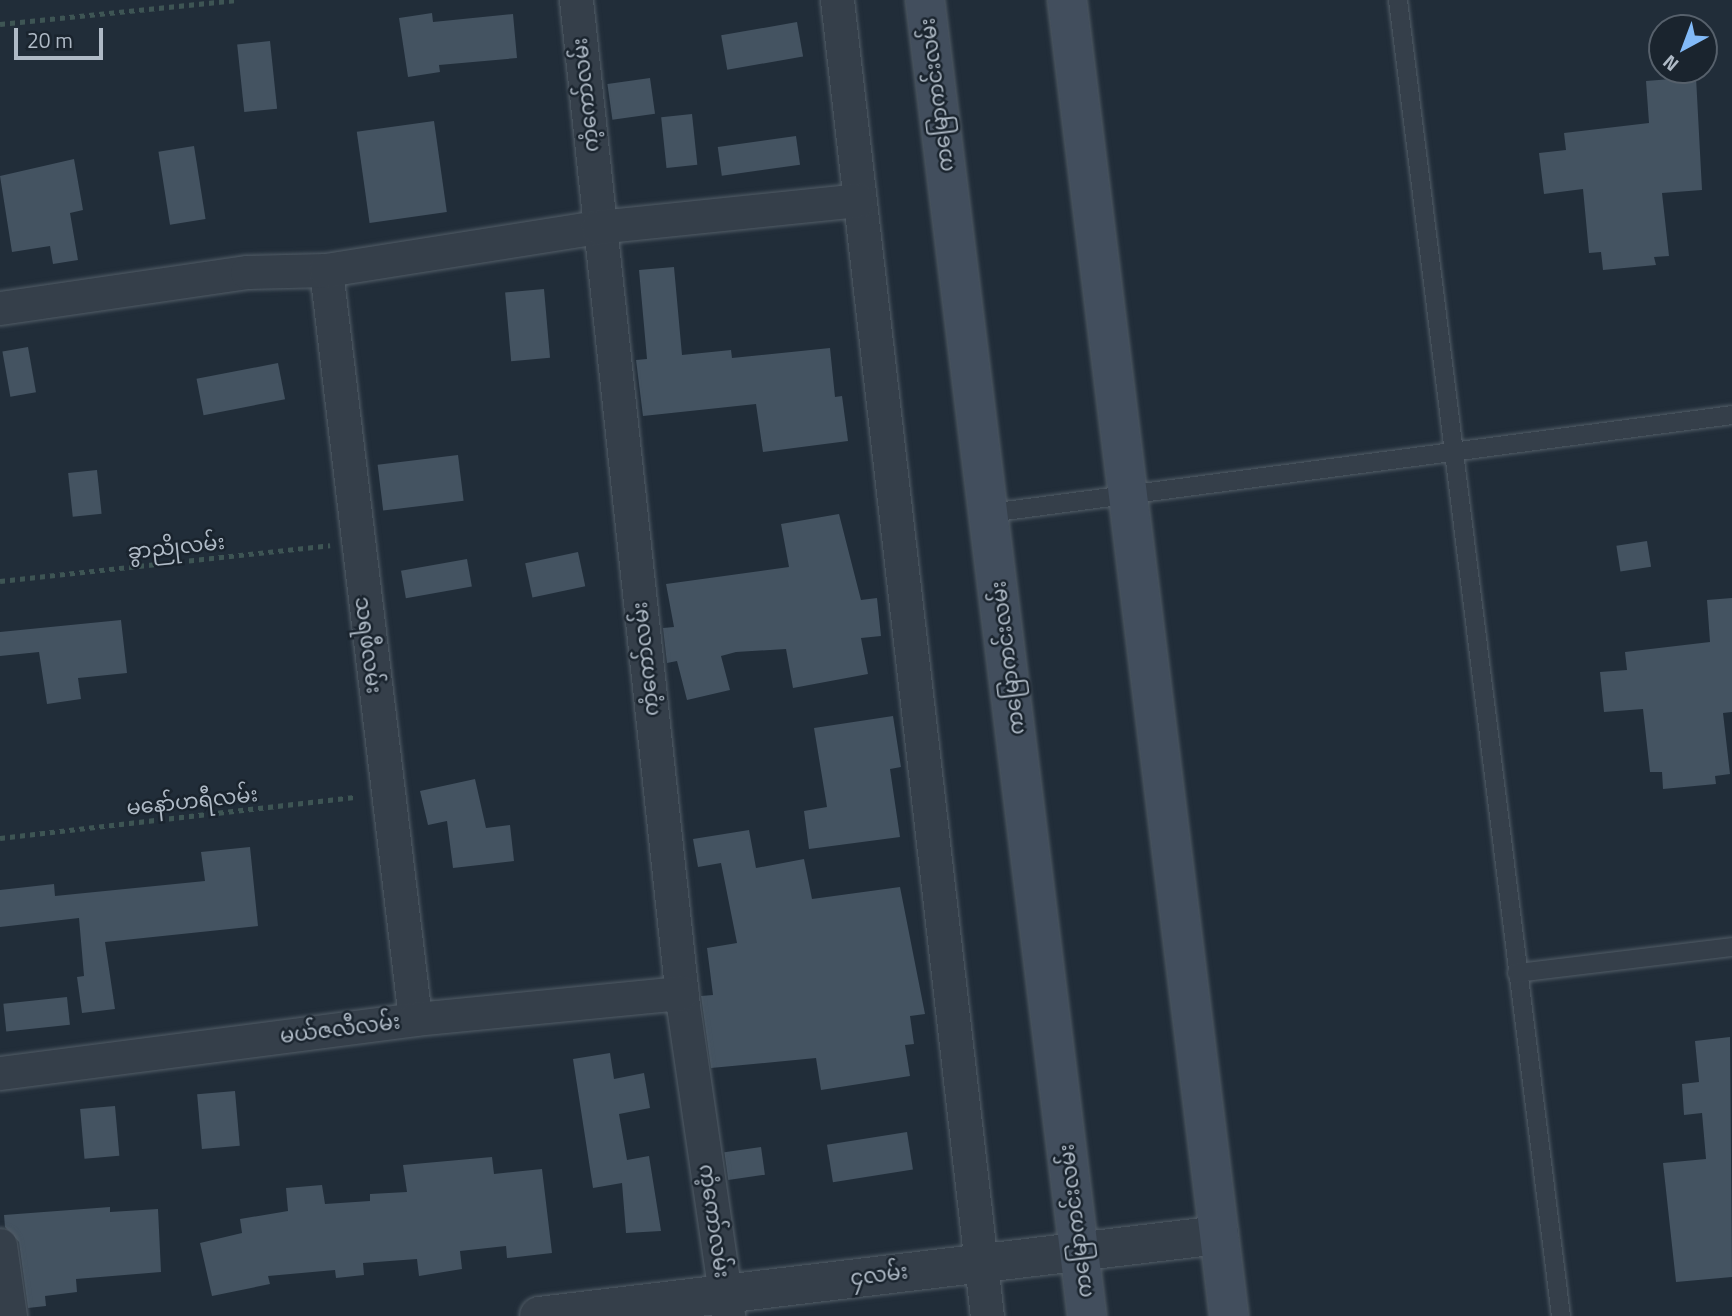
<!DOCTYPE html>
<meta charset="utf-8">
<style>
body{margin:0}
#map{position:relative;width:1732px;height:1316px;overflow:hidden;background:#212d39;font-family:"Titillium Web","Noto Sans Myanmar",sans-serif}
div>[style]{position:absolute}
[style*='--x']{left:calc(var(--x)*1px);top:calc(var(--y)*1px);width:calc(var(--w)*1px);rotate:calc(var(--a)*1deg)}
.building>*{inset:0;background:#445361;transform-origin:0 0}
.path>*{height:4.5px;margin-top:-2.25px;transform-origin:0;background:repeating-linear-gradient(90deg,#3e5554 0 5px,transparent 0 10px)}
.roads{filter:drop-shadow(0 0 2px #525d67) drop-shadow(0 0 2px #525d67)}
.service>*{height:18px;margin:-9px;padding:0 9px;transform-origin:9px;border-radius:9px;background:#353f4a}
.minor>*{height:33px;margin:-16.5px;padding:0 16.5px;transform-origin:16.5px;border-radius:16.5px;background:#353f4a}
.tertiary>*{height:38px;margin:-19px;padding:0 19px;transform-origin:19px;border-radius:19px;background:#353f4a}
.secondary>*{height:38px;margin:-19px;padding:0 19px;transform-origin:19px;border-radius:19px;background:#424e5d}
span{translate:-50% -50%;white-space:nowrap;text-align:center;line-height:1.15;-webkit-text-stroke:5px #1a242e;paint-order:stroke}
.street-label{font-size:21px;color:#afbac6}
.north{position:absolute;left:1648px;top:14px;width:70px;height:70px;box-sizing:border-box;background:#1a242e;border:2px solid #56606b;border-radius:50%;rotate:221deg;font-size:19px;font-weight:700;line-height:28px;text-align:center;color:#afbac6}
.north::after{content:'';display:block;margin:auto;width:24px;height:32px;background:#82baf8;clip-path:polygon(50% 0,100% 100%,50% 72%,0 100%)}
.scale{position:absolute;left:14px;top:28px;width:89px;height:32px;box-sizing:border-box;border:4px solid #afbac6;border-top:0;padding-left:9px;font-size:21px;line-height:24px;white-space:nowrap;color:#afbac6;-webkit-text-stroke:5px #1a242e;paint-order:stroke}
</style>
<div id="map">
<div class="building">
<div style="clip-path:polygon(432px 13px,433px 22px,513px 14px,517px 58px,439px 65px,440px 72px,408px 77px,399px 18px)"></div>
<div style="left:797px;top:22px;width:35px;height:77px;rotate:80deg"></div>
<div style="left:270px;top:41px;width:68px;height:33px;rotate:84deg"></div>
<div style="clip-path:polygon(1696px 77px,1702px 190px,1662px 193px,1669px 256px,1654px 257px,1656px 265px,1603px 270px,1601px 252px,1589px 253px,1583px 189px,1544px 194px,1539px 153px,1566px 150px,1564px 133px,1649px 123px,1646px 81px)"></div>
<div style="left:650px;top:78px;width:36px;height:43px;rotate:82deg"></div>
<div style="left:692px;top:114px;width:51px;height:31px;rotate:84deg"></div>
<div style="left:434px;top:121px;width:92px;height:78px;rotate:82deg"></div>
<div style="left:796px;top:136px;width:29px;height:79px;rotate:82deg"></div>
<div style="left:194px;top:146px;width:74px;height:36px;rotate:81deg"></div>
<div style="clip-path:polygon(74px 159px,83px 210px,70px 213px,78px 260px,53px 264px,50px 246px,12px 252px,0 176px)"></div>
<div style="clip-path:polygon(674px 267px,682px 355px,731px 350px,732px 358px,830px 348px,835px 397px,842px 396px,848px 441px,763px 452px,756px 404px,643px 416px,636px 360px,647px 359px,639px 270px)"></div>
<div style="left:544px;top:289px;width:69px;height:39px;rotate:85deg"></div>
<div style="left:28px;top:347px;width:46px;height:26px;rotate:80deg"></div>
<div style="left:278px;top:363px;width:37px;height:83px;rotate:79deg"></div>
<div style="left:458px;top:455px;width:46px;height:81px;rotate:83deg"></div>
<div style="left:97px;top:470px;width:44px;height:29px;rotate:84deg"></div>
<div style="clip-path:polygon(839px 514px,861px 600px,877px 598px,881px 636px,861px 638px,868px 674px,793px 688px,786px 649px,736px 652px,721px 656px,730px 690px,687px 700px,677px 661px,667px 663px,663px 628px,674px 627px,666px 584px,789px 567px,781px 524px)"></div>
<div style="left:1647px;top:541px;width:26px;height:31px;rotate:81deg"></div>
<div style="left:578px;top:552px;width:35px;height:54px;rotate:78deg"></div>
<div style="left:467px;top:559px;width:28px;height:67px;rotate:80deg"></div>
<div style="clip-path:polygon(1732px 598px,1732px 712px,1723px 713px,1730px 774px,1715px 776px,1716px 784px,1663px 789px,1662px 772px,1650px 772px,1643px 709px,1604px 712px,1600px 672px,1627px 670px,1625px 652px,1710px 642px,1707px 600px)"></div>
<div style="clip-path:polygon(121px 620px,127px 673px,78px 678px,81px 699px,47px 704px,39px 652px,0 656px,0 632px)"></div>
<div style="clip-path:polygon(893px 716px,901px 767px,890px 769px,900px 837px,809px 849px,804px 811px,827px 807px,814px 728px)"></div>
<div style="clip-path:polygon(475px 779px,486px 828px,510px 825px,514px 861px,453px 868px,447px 821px,428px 825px,420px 791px)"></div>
<div style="clip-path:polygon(749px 830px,756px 868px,804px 859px,812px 899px,900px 887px,925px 1014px,910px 1016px,914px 1044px,905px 1045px,910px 1076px,821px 1090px,816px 1058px,711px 1068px,701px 996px,713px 995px,707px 948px,737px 943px,721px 863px,698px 867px,693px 839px)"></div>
<div style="clip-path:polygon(250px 847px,258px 926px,105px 942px,115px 1009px,82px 1013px,77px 977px,84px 976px,79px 918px,0 927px,0 890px,54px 884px,55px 896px,205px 881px,201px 852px)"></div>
<div style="left:67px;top:997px;width:28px;height:64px;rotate:84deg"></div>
<div style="clip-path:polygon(1730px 1037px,1732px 1277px,1676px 1282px,1663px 1163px,1706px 1159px,1702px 1113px,1684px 1115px,1682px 1084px,1699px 1082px,1695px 1041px)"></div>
<div style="clip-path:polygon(610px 1053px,614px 1079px,644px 1073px,650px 1108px,619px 1114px,627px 1160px,649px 1156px,661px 1231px,626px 1233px,622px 1183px,593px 1188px,573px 1059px)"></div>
<div style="left:235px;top:1091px;width:55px;height:38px;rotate:85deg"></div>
<div style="left:115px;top:1106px;width:50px;height:35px;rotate:85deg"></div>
<div style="left:907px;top:1132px;width:38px;height:81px;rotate:81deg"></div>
<div style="left:761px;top:1147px;width:28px;height:37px;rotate:82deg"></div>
<div style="clip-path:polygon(492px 1157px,494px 1174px,542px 1169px,552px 1253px,507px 1258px,506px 1246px,460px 1251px,462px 1269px,419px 1276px,417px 1259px,363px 1263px,364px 1275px,336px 1278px,335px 1270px,268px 1276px,270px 1284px,212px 1296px,200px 1243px,242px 1233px,240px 1219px,288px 1211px,286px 1188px,322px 1185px,325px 1204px,370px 1201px,370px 1194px,407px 1192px,403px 1165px)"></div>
<div style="clip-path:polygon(110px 1207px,110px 1212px,158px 1209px,161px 1272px,76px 1279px,77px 1292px,45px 1296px,46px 1306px,28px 1308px,19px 1242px,5px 1227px,4px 1215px)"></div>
</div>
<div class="path">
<div style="--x:0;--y:24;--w:236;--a:-5.8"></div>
<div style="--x:0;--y:581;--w:332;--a:-6.2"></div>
<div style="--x:0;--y:838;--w:359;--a:-6.6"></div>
</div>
<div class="roads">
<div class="service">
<div style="--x:1398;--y:0;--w:1326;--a:82.94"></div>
<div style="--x:990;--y:513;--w:748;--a:-7.52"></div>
<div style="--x:1517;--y:973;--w:217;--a:-6.9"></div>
</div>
<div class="minor">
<div style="--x:576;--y:0;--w:1012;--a:83.93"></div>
<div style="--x:683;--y:1006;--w:313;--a:81.7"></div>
<div style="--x:837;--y:0;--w:1325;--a:83.5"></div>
<div style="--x:326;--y:270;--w:754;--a:83.22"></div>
<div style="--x:0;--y:308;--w:250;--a:-8.3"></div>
<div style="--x:247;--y:272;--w:79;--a:-1.5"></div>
<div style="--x:326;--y:270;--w:275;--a:-9"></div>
<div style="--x:598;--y:227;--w:262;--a:-5.9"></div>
<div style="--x:0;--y:1073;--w:418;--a:-7.4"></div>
<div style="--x:415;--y:1019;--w:268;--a:-5.6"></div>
<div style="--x:0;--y:1245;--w:72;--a:82"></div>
</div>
<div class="tertiary">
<div style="--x:539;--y:1316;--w:685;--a:-6.79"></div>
</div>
<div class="secondary">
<div style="--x:925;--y:0;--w:1326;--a:82.98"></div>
<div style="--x:1067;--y:0;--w:1326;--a:82.98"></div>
</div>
</div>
<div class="street-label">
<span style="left:585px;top:95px;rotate:-96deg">ကံ့ကော်လမ်း</span>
<span style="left:936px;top:95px;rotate:-97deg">ကမြောကင်းလမ်း</span>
<span style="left:176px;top:546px;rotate:-6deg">ခွာညိုလမ်း</span>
<span style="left:369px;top:645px;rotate:83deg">သရဖီလမ်း</span>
<span style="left:1007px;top:658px;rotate:-97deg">ကမြောကင်းလမ်း</span>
<span style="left:645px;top:659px;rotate:-96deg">ကံ့ကော်လမ်း</span>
<span style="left:192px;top:800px;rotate:-6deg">မနော်ဟရီလမ်း</span>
<span style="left:340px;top:1028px;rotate:-7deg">မယ်ဇလီလမ်း</span>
<span style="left:715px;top:1221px;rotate:82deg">ကံ့ကော်လမ်း</span>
<span style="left:1075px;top:1221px;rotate:-97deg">ကမြောကင်းလမ်း</span>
<span style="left:879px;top:1274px;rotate:-7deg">၄လမ်း</span>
</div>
<div class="north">N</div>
<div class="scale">20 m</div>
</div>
